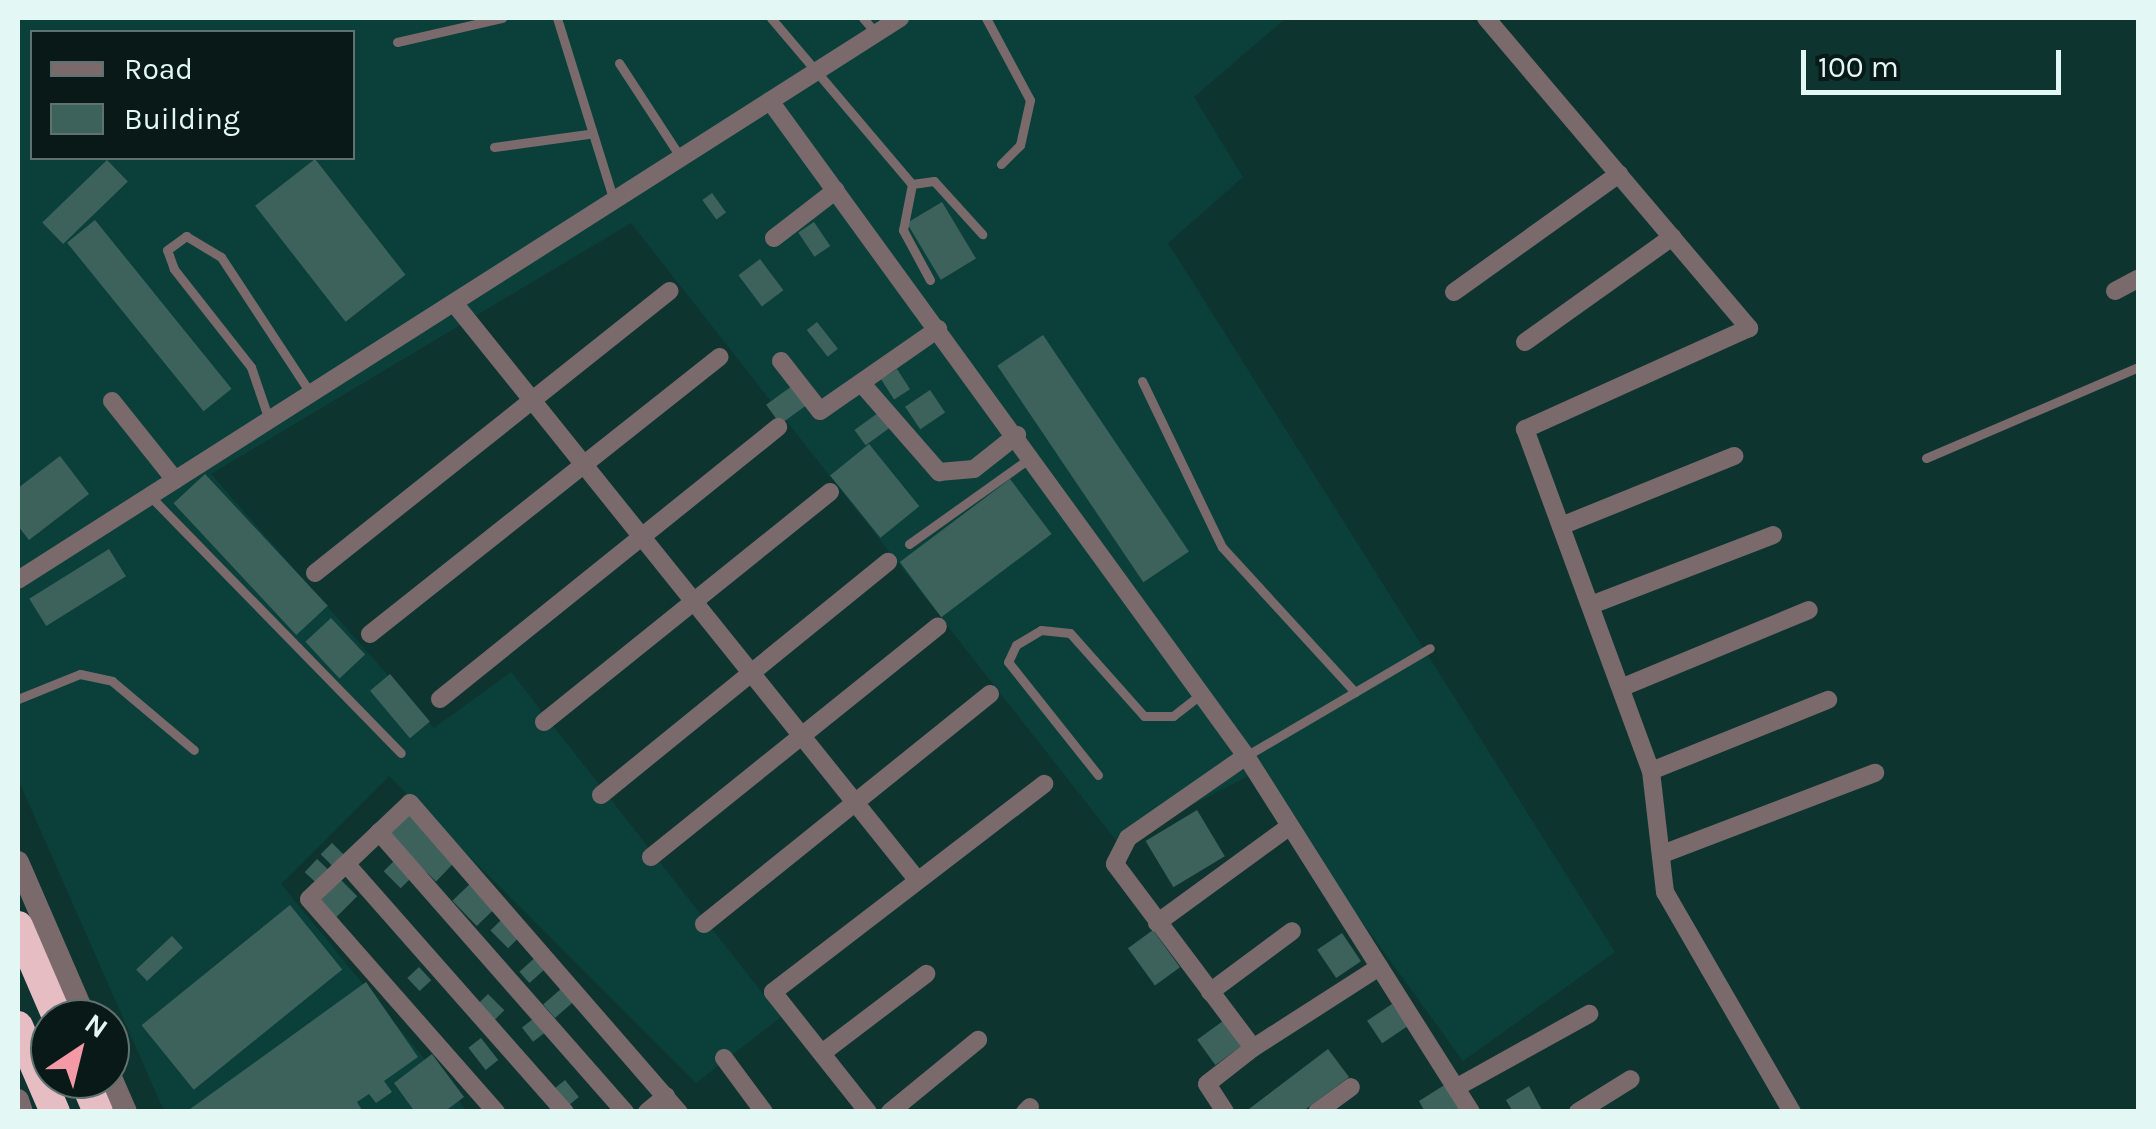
<!DOCTYPE html>
<style>
body{margin:0}
#map{position:relative;width:2156px;height:1129px;overflow:hidden;background:#0e3430;font-family:Karla,sans-serif}
div>[style]{position:absolute}
[style*='--x']{left:calc(var(--x)*1px);top:calc(var(--y)*1px);width:calc(var(--w)*1px);rotate:calc(var(--a)*1deg)}
.built>*{inset:0;background:#0b403a}
.building>*{inset:0;background:#3d625c;transform-origin:0 0}
.service>*{height:9px;margin:-4.5px;padding:0 4.5px;transform-origin:4.5px;border-radius:4.5px;background:#7a6a6c}
.minor>*{height:18px;margin:-9px;padding:0 9px;transform-origin:9px;border-radius:9px;background:#7a6a6c}
.tertiary>*{height:22px;margin:-11px;padding:0 11px;transform-origin:11px;border-radius:11px;background:#7a6a6c}
.motorway>*{height:30px;margin:-15px;padding:0 15px;transform-origin:15px;border-radius:15px;background:#e5bdc2}
span{translate:-50% -50%;white-space:nowrap;text-align:center;line-height:1.15;-webkit-text-stroke:8px #091917;paint-order:stroke}
.frame{position:absolute;inset:0;border:20px solid #e3f8f4;pointer-events:none}
.legend{position:absolute;left:30px;top:30px;width:325px;height:130px;box-sizing:border-box;background:#091917;border:2px solid #60726f;margin:0;padding:12px 18px;list-style:none;font-size:30px;color:#e3f8f4}
.legend li{display:flex;align-items:center;gap:20px;height:50px}
.legend b{width:50px;border:2px solid #60726f}
.north{position:absolute;left:30px;top:999px;width:100px;height:100px;box-sizing:border-box;background:#091917;border:2px solid #60726f;border-radius:50%;rotate:35deg;font-size:28px;font-weight:700;line-height:40px;text-align:center;color:#e3f8f4}
.north::after{content:'';display:block;margin:auto;width:35px;height:45px;background:#f49aa7;clip-path:polygon(50% 0,100% 100%,50% 72%,0 100%)}
.scale{position:absolute;left:1801px;top:50px;width:260px;height:45px;box-sizing:border-box;border:5px solid #e3f8f4;border-top:0;padding-left:12px;font-size:30px;line-height:35px;white-space:nowrap;color:#e3f8f4;-webkit-text-stroke:8px #091917;paint-order:stroke}
</style>
<div id="map">
<div class="built">
<div style="clip-path:polygon(evenodd,18px 18px,1286px 18px,1194px 97px,1243px 177px,1168px 243px,1615px 952px,1463px 1061px,1254px 773px,1118px 843px,631px 223px,211px 474px,434px 728px,511px 672px,781px 1017px,696px 1083px,389px 776px,281px 884px,467px 1111px,164px 1111px,18px 779px,18px 18px,32px 32px,352px 32px,352px 158px,32px 158px,32px 32px)"></div>
</div>
<div class="building">
<div style="left:315px;top:159px;width:147px;height:76px;rotate:52deg"></div>
<div style="left:107px;top:160px;width:30px;height:90px;rotate:46deg"></div>
<div style="left:712px;top:193px;width:24px;height:12px;rotate:54deg"></div>
<div style="left:942px;top:202px;width:66px;height:41px;rotate:59deg"></div>
<div style="left:95px;top:220px;width:217px;height:36px;rotate:51deg"></div>
<div style="left:814px;top:222px;width:29px;height:19px;rotate:56deg"></div>
<div style="left:760px;top:259px;width:39px;height:27px;rotate:53deg"></div>
<div style="left:817px;top:322px;width:34px;height:13px;rotate:52deg"></div>
<div style="left:1043px;top:335px;width:261px;height:55px;rotate:56deg"></div>
<div style="left:897px;top:369px;width:24px;height:19px;rotate:57deg"></div>
<div style="left:792px;top:386px;width:24px;height:32px;rotate:54deg"></div>
<div style="left:930px;top:390px;width:27px;height:30px;rotate:56deg"></div>
<div style="left:882px;top:410px;width:19px;height:34px;rotate:54deg"></div>
<div style="left:869px;top:444px;width:80px;height:50px;rotate:51deg"></div>
<div style="clip-path:polygon(60px 456px,89px 494px,29px 540px,18px 526px,18px 488px)"></div>
<div style="left:205px;top:474px;width:180px;height:43px;rotate:47deg"></div>
<div style="left:1010px;top:479px;width:69px;height:138px;rotate:53deg"></div>
<div style="left:109px;top:549px;width:32px;height:94px;rotate:58deg"></div>
<div style="left:331px;top:618px;width:50px;height:35px;rotate:47deg"></div>
<div style="left:390px;top:674px;width:62px;height:26px;rotate:50deg"></div>
<div style="left:1197px;top:810px;width:54px;height:60px;rotate:59deg"></div>
<div style="left:408px;top:814px;width:67px;height:29px;rotate:44deg"></div>
<div style="left:332px;top:843px;width:17px;height:16px;rotate:45deg"></div>
<div style="left:317px;top:859px;width:16px;height:18px;rotate:43deg"></div>
<div style="left:395px;top:860px;width:24px;height:16px;rotate:45deg"></div>
<div style="left:341px;top:880px;width:23px;height:33px;rotate:45deg"></div>
<div style="left:474px;top:880px;width:35px;height:30px;rotate:46deg"></div>
<div style="left:290px;top:905px;width:83px;height:191px;rotate:51deg"></div>
<div style="left:506px;top:915px;width:25px;height:22px;rotate:45deg"></div>
<div style="left:1153px;top:930px;width:46px;height:31px;rotate:54deg"></div>
<div style="left:1342px;top:933px;width:34px;height:30px;rotate:56deg"></div>
<div style="left:172px;top:936px;width:16px;height:49px;rotate:47deg"></div>
<div style="left:538px;top:955px;width:15px;height:25px;rotate:48deg"></div>
<div style="left:419px;top:967px;width:18px;height:16px;rotate:47deg"></div>
<div style="clip-path:polygon(366px 982px,418px 1057px,384px 1081px,392px 1092px,376px 1103px,369px 1094px,357px 1102px,363px 1112px,186px 1112px)"></div>
<div style="left:562px;top:988px;width:18px;height:25px;rotate:49deg"></div>
<div style="left:488px;top:994px;width:23px;height:16px;rotate:45deg"></div>
<div style="left:1392px;top:1004px;width:27px;height:30px;rotate:56deg"></div>
<div style="left:533px;top:1019px;width:18px;height:14px;rotate:52deg"></div>
<div style="left:1223px;top:1021px;width:31px;height:32px;rotate:54deg"></div>
<div style="left:481px;top:1038px;width:28px;height:16px;rotate:52deg"></div>
<div style="clip-path:polygon(1328px 1049px,1349px 1077px,1302px 1112px,1245px 1112px)"></div>
<div style="clip-path:polygon(432px 1054px,464px 1097px,444px 1112px,415px 1112px,394px 1083px)"></div>
<div style="left:565px;top:1080px;width:22px;height:15px;rotate:51deg"></div>
<div style="clip-path:polygon(1446px 1084px,1464px 1112px,1425px 1112px,1419px 1101px)"></div>
<div style="clip-path:polygon(1529px 1086px,1543px 1112px,1513px 1112px,1506px 1100px)"></div>
</div>
<div class="service">
<div style="--x:557;--y:18;--w:192;--a:72.7"></div>
<div style="--x:771;--y:18;--w:218;--a:49.7"></div>
<div style="--x:863;--y:18;--w:20;--a:49"></div>
<div style="--x:986;--y:18;--w:93;--a:61.8"></div>
<div style="--x:1030;--y:100;--w:46;--a:102.5"></div>
<div style="--x:1020;--y:145;--w:27;--a:135"></div>
<div style="--x:397;--y:42;--w:108;--a:-12.9"></div>
<div style="--x:619;--y:63;--w:113;--a:56.9"></div>
<div style="--x:494;--y:147;--w:95;--a:-7.9"></div>
<div style="--x:930;--y:280;--w:57;--a:-118.4"></div>
<div style="--x:903;--y:230;--w:47;--a:-78.9"></div>
<div style="--x:912;--y:184;--w:22;--a:-8"></div>
<div style="--x:934;--y:181;--w:72;--a:47.8"></div>
<div style="--x:1142;--y:381;--w:184;--a:64.3"></div>
<div style="--x:1222;--y:547;--w:197;--a:47.5"></div>
<div style="--x:269;--y:420;--w:56;--a:-108.8"></div>
<div style="--x:251;--y:367;--w:125;--a:-128.2"></div>
<div style="--x:174;--y:269;--w:20;--a:-110"></div>
<div style="--x:167;--y:250;--w:24;--a:-36"></div>
<div style="--x:186;--y:236;--w:41;--a:31"></div>
<div style="--x:221;--y:257;--w:164;--a:56.7"></div>
<div style="--x:1926;--y:458;--w:231;--a:-23.2"></div>
<div style="--x:150;--y:496;--w:359;--a:45.7"></div>
<div style="--x:909;--y:544;--w:148;--a:-35.4"></div>
<div style="--x:18;--y:699;--w:67;--a:-22"></div>
<div style="--x:80;--y:674;--w:33;--a:12"></div>
<div style="--x:112;--y:681;--w:107;--a:40.1"></div>
<div style="--x:1246;--y:756;--w:213;--a:-30.4"></div>
<div style="--x:1098;--y:775;--w:144;--a:-128.5"></div>
<div style="--x:1008;--y:662;--w:19;--a:-65"></div>
<div style="--x:1016;--y:645;--w:29;--a:-31"></div>
<div style="--x:1041;--y:630;--w:29;--a:6"></div>
<div style="--x:1070;--y:633;--w:111;--a:48.3"></div>
<div style="--x:1144;--y:716;--w:29;--a:0"></div>
<div style="--x:1173;--y:716;--w:36;--a:-38"></div>
</div>
<div class="minor">
<div style="--x:1486;--y:18;--w:407;--a:49.7"></div>
<div style="--x:1749;--y:328;--w:246;--a:155.7"></div>
<div style="--x:1525;--y:429;--w:364;--a:69.8"></div>
<div style="--x:1651;--y:771;--w:122;--a:83.4"></div>
<div style="--x:1665;--y:892;--w:254;--a:60"></div>
<div style="--x:770;--y:101;--w:810;--a:53.99"></div>
<div style="--x:1246;--y:756;--w:144;--a:145.2"></div>
<div style="--x:1128;--y:838;--w:29;--a:117"></div>
<div style="--x:1115;--y:864;--w:230;--a:53.1"></div>
<div style="--x:1253;--y:1048;--w:58;--a:142"></div>
<div style="--x:1207;--y:1084;--w:33;--a:57"></div>
<div style="--x:774;--y:238;--w:78;--a:-37.7"></div>
<div style="--x:2115;--y:291;--w:26;--a:-28"></div>
<div style="--x:1454;--y:292;--w:203;--a:-35.6"></div>
<div style="--x:454;--y:303;--w:736;--a:51.23"></div>
<div style="--x:1525;--y:342;--w:181;--a:-35.5"></div>
<div style="--x:781;--y:361;--w:63;--a:52"></div>
<div style="--x:820;--y:411;--w:144;--a:-34.8"></div>
<div style="--x:863;--y:385;--w:116;--a:48.9"></div>
<div style="--x:939;--y:472;--w:35;--a:-5"></div>
<div style="--x:974;--y:469;--w:55;--a:-38.3"></div>
<div style="--x:112;--y:401;--w:101;--a:51.4"></div>
<div style="--x:1561;--y:526;--w:187;--a:-22"></div>
<div style="--x:315;--y:573;--w:453;--a:-38.5"></div>
<div style="--x:18;--y:580;--w:1046;--a:-32.5"></div>
<div style="--x:1591;--y:605;--w:195;--a:-21"></div>
<div style="--x:370;--y:634;--w:446;--a:-38.4"></div>
<div style="--x:1623;--y:687;--w:201;--a:-22.5"></div>
<div style="--x:440;--y:699;--w:434;--a:-38.8"></div>
<div style="--x:544;--y:722;--w:367;--a:-38.8"></div>
<div style="--x:1246;--y:756;--w:421;--a:57.7"></div>
<div style="--x:1651;--y:771;--w:191;--a:-21.9"></div>
<div style="--x:601;--y:795;--w:370;--a:-39.1"></div>
<div style="--x:379;--y:832;--w:373;--a:48.7"></div>
<div style="--x:1665;--y:853;--w:225;--a:-20.9"></div>
<div style="--x:651;--y:857;--w:368;--a:-38.8"></div>
<div style="--x:348;--y:866;--w:328;--a:48.6"></div>
<div style="--x:1157;--y:923;--w:160;--a:-36.1"></div>
<div style="--x:704;--y:924;--w:367;--a:-38.8"></div>
<div style="--x:1210;--y:992;--w:102;--a:-36.6"></div>
<div style="--x:1253;--y:1048;--w:150;--a:-32.7"></div>
<div style="--x:822;--y:1053;--w:131;--a:-37.2"></div>
<div style="--x:724;--y:1058;--w:67;--a:53.5"></div>
<div style="--x:1459;--y:1086;--w:149;--a:-29"></div>
<div style="--x:496;--y:1112;--w:283;--a:-131.3"></div>
<div style="--x:309;--y:899;--w:139;--a:-43.5"></div>
<div style="--x:410;--y:803;--w:410;--a:49"></div>
<div style="--x:647;--y:1112;--w:25;--a:-40"></div>
<div style="--x:868;--y:1112;--w:153;--a:-128.4"></div>
<div style="--x:773;--y:992;--w:342;--a:-37.5"></div>
<div style="--x:890;--y:1112;--w:114;--a:-39.3"></div>
<div style="--x:1025;--y:1112;--w:7;--a:-45"></div>
<div style="--x:1317;--y:1112;--w:42;--a:-36.3"></div>
<div style="--x:1578;--y:1112;--w:62;--a:-31.9"></div>
</div>
<div class="tertiary">
<div style="--x:18;--y:862;--w:171;--a:66.6"></div>
<div style="--x:110;--y:1075;--w:40;--a:66.6"></div>
<div style="--x:18;--y:1100;--w:13;--a:72"></div>
</div>
<div class="motorway">
<div style="--x:18;--y:926;--w:101;--a:66.7"></div>
<div style="--x:18;--y:1026;--w:94;--a:66.7"></div>
<div style="--x:84;--y:1079;--w:36;--a:67"></div>
</div>
<div class="frame"></div>
<ul class="legend">
<li><b style="height:12px;background:#7a6a6c"></b>Road</li>
<li><b style="height:28px;background:#3d625c"></b>Building</li>
</ul>
<div class="north">N</div>
<div class="scale">100 m</div>
</div>
